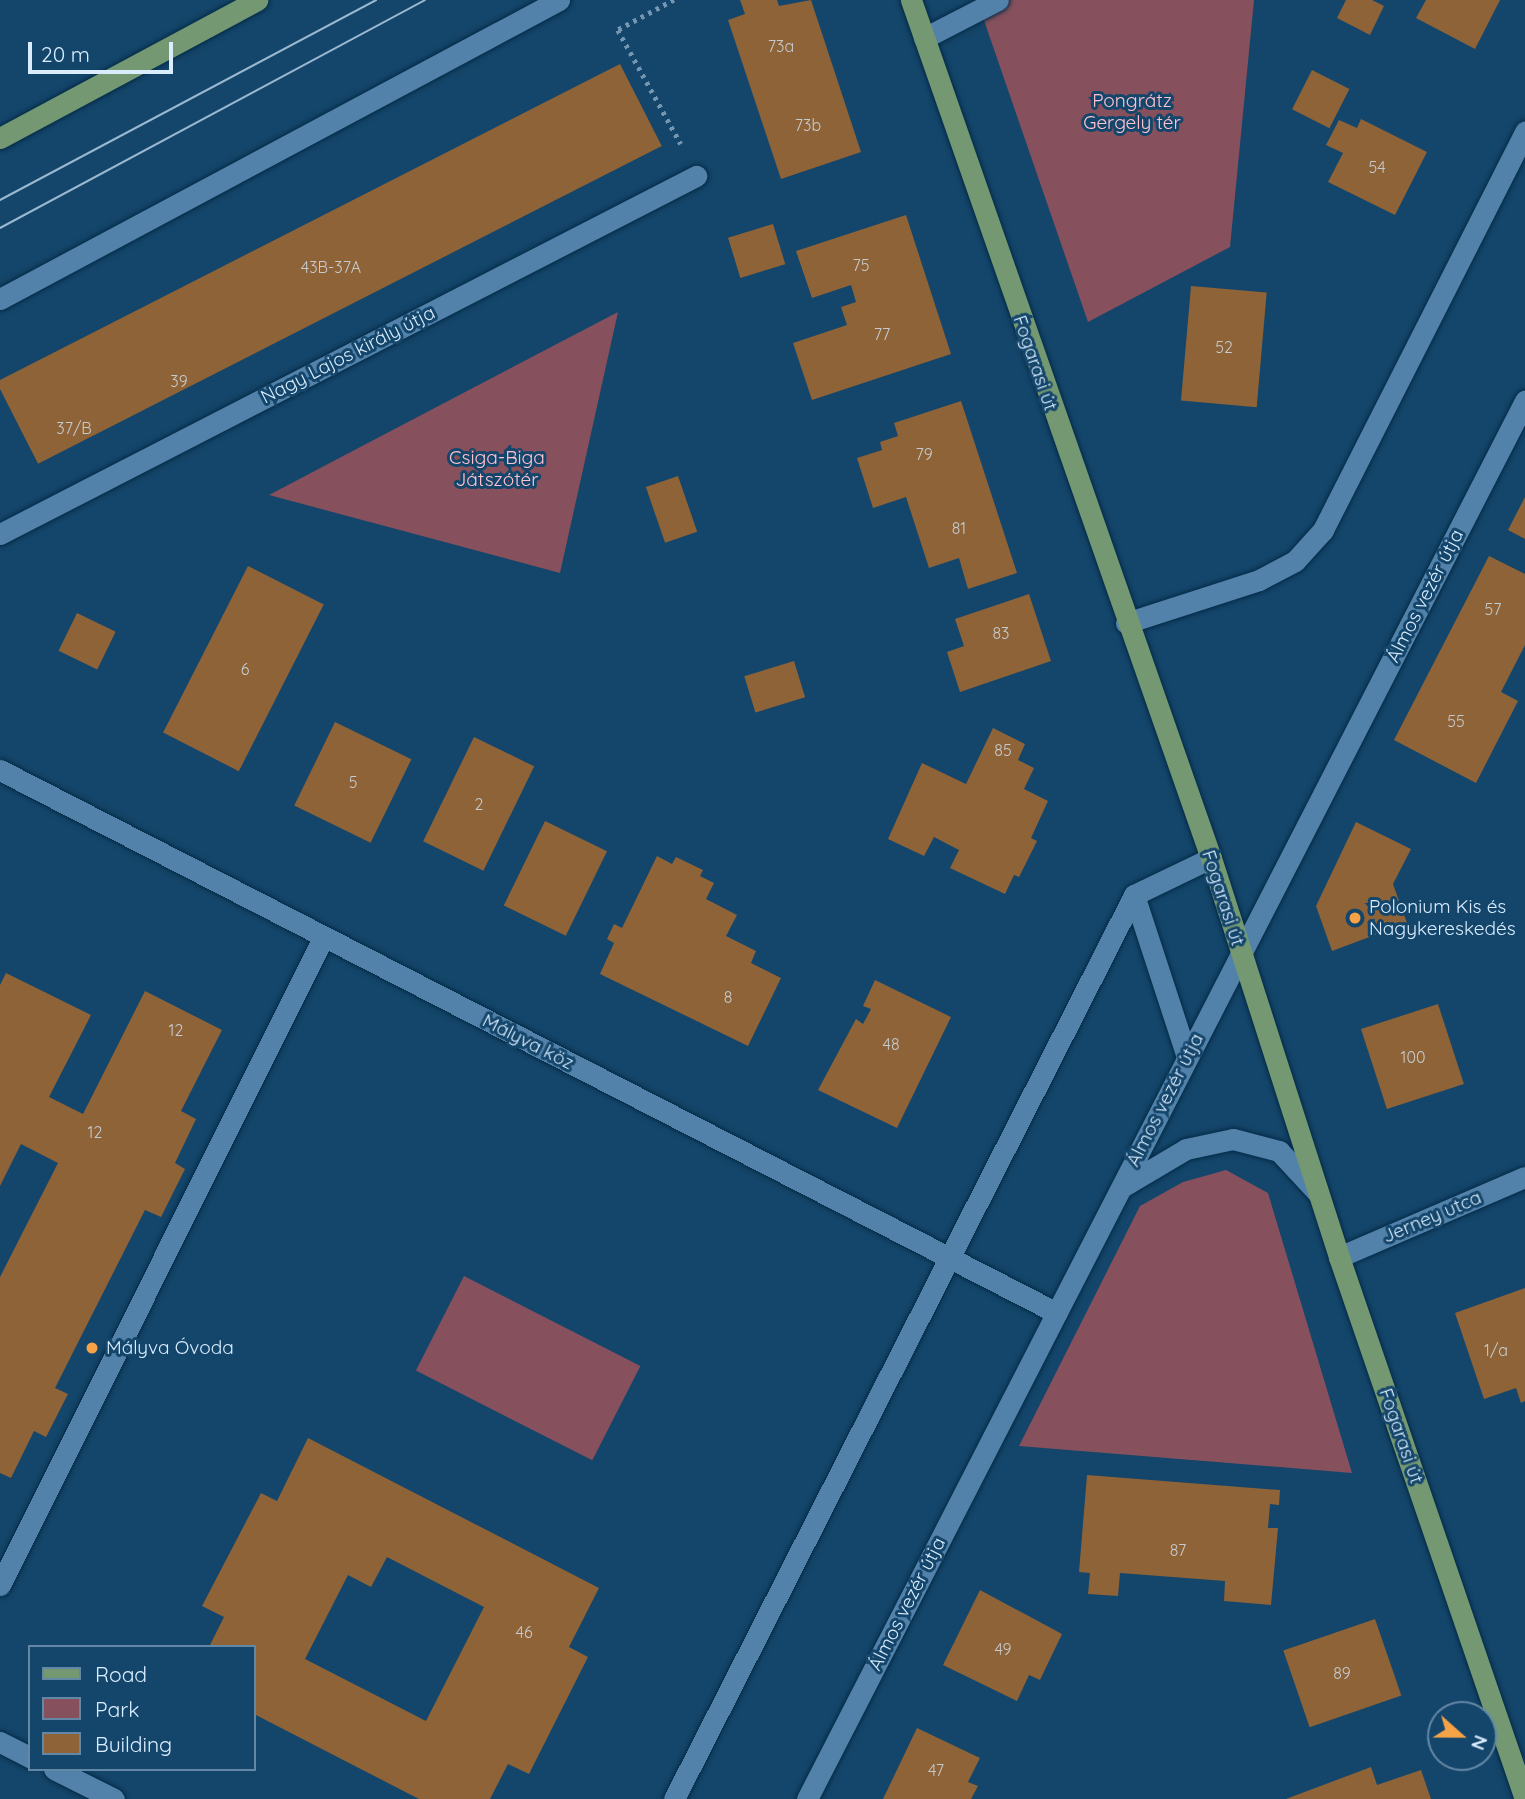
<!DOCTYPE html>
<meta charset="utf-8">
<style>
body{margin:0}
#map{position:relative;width:1525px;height:1799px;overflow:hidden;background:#14456a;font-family:Quicksand,sans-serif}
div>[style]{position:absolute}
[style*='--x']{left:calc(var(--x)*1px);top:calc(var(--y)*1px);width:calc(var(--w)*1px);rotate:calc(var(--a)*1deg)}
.green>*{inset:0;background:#87505d;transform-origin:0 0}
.building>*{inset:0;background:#8e6337;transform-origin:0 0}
.path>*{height:4.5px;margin-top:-2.25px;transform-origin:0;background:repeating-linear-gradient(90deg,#7396b2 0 3.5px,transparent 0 8.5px)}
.roads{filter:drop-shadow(0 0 2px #042b46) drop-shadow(0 0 2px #042b46)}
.minor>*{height:21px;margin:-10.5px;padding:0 10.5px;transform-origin:10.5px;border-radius:10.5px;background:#5282aa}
.major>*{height:21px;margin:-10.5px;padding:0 10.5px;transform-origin:10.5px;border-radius:10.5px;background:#739872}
.tram>*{height:2px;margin:-1px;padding:0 1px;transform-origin:1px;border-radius:1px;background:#9bb8d0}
.dots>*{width:19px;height:19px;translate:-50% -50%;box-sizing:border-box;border:4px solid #14456a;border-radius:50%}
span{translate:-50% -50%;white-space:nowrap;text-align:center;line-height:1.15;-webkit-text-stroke:6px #14456a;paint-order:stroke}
.number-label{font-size:16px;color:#c6cacd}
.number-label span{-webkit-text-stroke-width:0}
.park-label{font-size:19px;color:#ffc2cf}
.street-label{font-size:19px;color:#d9edff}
.poi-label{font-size:19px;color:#d9edff}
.left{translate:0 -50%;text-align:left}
.legend{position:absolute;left:28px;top:1645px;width:228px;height:126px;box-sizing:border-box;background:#14456a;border:2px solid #6388a6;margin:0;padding:9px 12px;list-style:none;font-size:21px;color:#d9edff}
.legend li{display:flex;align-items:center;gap:14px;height:35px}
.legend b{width:35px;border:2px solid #6388a6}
.north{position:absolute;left:1427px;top:1701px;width:70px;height:70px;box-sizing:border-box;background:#14456a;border:2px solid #6388a6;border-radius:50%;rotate:111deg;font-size:19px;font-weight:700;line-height:28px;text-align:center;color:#d9edff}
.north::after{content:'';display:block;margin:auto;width:24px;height:32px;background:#f6a247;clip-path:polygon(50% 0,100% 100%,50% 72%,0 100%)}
.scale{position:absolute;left:28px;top:42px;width:145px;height:32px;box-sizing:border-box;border:4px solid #d9edff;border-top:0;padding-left:9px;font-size:21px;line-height:24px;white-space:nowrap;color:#d9edff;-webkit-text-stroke:5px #14456a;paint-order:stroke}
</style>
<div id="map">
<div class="green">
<div style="clip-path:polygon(977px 0,1254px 0,1230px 247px,1088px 322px)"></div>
<div style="clip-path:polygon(618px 312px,560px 573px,269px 495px,345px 455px)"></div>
<div style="clip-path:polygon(1226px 1170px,1268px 1193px,1352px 1473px,1019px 1446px,1140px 1206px,1183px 1182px)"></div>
<div style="left:464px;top:1276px;width:198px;height:106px;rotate:27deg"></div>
</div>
<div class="building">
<div style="clip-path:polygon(740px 0,777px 0,779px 6px,811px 0,861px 152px,781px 179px,728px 20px,745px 14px)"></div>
<div style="clip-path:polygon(1346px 0,1372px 0,1384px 6px,1370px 35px,1337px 18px)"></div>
<div style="clip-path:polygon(1426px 0,1500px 0,1475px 49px,1416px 18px)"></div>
<div style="left:620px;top:64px;width:92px;height:700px;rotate:63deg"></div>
<div style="left:1312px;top:70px;width:42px;height:44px;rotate:27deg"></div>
<div style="clip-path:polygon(1361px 119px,1427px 152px,1395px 215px,1328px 182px,1343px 153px,1326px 145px,1339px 120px,1357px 128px)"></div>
<div style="clip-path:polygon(906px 215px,951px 354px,812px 400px,793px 343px,847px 325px,841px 307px,856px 302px,851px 285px,812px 298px,796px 251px)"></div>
<div style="left:773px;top:224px;width:42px;height:47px;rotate:73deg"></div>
<div style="left:1191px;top:286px;width:76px;height:115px;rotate:5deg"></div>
<div style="clip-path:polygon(961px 401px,1017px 573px,968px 589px,959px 558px,929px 568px,906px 497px,873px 508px,857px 458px,882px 450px,880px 442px,898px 436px,894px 423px)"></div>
<div style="left:678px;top:476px;width:59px;height:34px;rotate:71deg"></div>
<div style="clip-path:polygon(1525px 497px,1525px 539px,1508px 530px)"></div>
<div style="clip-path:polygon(1489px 556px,1525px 574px,1525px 645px,1501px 692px,1518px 701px,1476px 783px,1394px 740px)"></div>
<div style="left:248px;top:566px;width:85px;height:187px;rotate:27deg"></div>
<div style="clip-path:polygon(1029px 594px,1051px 661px,960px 692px,947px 652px,964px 646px,955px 619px)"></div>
<div style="left:77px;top:613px;width:43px;height:42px;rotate:26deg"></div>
<div style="left:794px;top:661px;width:38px;height:52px;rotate:73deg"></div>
<div style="left:335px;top:722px;width:85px;height:93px;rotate:26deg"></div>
<div style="clip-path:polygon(993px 728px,1025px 744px,1018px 760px,1034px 768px,1024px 789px,1048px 801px,1031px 838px,1037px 841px,1019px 877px,1014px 875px,1005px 894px,950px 868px,959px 850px,934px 837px,924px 856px,888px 839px,922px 763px,966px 784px)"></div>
<div style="left:474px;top:737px;width:67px;height:116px;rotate:26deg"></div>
<div style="left:545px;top:821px;width:69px;height:94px;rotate:26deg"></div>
<div style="clip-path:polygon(1356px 822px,1411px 849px,1393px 884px,1407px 923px,1332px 951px,1316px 906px)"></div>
<div style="clip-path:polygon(657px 856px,672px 864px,676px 857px,703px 870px,700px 876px,714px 883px,706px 899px,737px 915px,726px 936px,756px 951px,751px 963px,781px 978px,748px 1046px,600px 974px,614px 943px,607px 939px,614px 924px,622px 928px)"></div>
<div style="clip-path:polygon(6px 973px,91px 1015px,49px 1097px,83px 1114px,145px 991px,222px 1030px,181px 1111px,196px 1119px,175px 1163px,185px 1169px,161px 1217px,145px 1210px,55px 1388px,68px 1394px,46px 1437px,34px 1431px,11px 1478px,0 1473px,0 1277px,58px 1163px,21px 1144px,0 1186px,0 985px)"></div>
<div style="clip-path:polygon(875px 980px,951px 1017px,897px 1128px,818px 1090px,856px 1019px,863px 1024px,871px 1009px,863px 1006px)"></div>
<div style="left:1438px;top:1004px;width:84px;height:81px;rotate:72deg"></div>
<div style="clip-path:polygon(1525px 1288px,1525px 1401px,1521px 1403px,1516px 1388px,1484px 1399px,1455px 1313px)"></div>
<div style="clip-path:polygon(evenodd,308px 1438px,599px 1588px,569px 1647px,588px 1657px,529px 1774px,508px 1764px,490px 1799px,419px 1799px,254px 1714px,254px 1647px,209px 1647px,224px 1617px,202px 1606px,261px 1493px,277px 1501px,308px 1438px,387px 1557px,484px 1607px,426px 1721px,305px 1659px,348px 1575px,371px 1587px,387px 1557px)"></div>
<div style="clip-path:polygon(1087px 1475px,1280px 1490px,1279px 1505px,1270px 1504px,1268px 1528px,1278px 1528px,1271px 1605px,1224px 1601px,1225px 1581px,1120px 1573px,1118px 1596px,1088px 1594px,1090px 1573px,1079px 1572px)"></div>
<div style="clip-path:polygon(980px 1590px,1062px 1634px,1040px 1680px,1029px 1675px,1017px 1701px,943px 1665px)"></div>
<div style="left:1375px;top:1619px;width:81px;height:97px;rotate:71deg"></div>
<div style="clip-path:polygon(917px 1728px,980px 1758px,968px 1782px,978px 1786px,971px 1799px,883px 1799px)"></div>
<div style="clip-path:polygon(1371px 1767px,1377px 1785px,1421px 1770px,1431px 1799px,1286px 1799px)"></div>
</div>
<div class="path">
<div style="--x:674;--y:0;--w:64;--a:151.8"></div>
<div style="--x:618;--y:30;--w:130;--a:61.1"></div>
</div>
<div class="roads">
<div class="minor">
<div style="--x:924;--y:38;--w:83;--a:-27.2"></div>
<div style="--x:0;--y:299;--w:634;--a:-28.14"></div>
<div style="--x:0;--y:534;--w:783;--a:-27.22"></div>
<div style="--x:1126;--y:623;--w:140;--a:-17.9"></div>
<div style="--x:1259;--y:580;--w:41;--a:-27.8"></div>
<div style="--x:1295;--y:561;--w:42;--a:-47.9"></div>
<div style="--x:1323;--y:530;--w:447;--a:-63.1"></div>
<div style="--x:0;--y:770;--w:1188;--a:27.19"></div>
<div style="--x:1134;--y:895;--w:170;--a:71.9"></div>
<div style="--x:1122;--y:1187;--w:74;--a:-30.7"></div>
<div style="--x:1186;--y:1149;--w:48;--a:-12"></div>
<div style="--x:1233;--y:1139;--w:48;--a:14.6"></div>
<div style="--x:1279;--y:1151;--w:56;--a:47.2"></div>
<div style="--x:1339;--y:1257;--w:202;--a:-23.3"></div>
<div style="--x:0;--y:1585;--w:725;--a:-63.47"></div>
<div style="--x:0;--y:1742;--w:34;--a:27"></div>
<div style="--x:54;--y:1769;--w:67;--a:26.6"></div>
<div style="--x:674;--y:1799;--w:1014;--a:-63.03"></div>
<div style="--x:1134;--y:895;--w:85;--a:-25.7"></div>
<div style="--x:807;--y:1799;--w:1572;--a:-62.82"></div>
</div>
<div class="major">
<div style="--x:911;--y:0;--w:909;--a:70.73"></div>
<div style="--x:1211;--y:858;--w:419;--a:72.2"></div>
<div style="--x:1339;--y:1257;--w:573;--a:71.06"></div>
<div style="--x:0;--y:138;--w:292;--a:-28.2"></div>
</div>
</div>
<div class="tram">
<div style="--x:0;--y:200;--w:426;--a:-28"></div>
<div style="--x:0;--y:228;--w:482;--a:-28.2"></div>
</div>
<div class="dots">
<div style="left:1355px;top:918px;background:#f6a247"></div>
<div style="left:92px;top:1348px;background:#f6a247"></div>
</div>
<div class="number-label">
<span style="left:781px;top:46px">73a</span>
<span style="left:808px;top:125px">73b</span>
<span style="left:1377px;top:167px">54</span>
<span style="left:861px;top:265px">75</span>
<span style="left:331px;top:267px">43B-37A</span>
<span style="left:882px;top:334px">77</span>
<span style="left:1224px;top:347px">52</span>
<span style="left:179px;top:381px">39</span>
<span style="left:74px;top:428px">37/B</span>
<span style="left:924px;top:454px">79</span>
<span style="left:959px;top:528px">81</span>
<span style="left:1493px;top:609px">57</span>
<span style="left:1001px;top:633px">83</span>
<span style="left:245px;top:669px">6</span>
<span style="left:1456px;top:721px">55</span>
<span style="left:1003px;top:750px">85</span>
<span style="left:353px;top:782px">5</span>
<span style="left:479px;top:804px">2</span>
<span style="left:728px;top:997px">8</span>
<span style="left:176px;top:1030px">12</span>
<span style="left:891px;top:1044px">48</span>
<span style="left:1413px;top:1057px">100</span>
<span style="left:95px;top:1132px">12</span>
<span style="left:1496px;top:1350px">1/a</span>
<span style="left:1178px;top:1550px">87</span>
<span style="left:524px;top:1632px">46</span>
<span style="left:1003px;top:1649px">49</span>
<span style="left:1342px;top:1673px">89</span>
<span style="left:936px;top:1770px">47</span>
</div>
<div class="park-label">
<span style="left:1132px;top:112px">Pongrátz<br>Gergely tér</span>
<span style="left:497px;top:469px">Csiga-Biga<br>Játszótér</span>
</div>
<div class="street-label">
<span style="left:348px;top:355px;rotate:-27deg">Nagy Lajos király útja</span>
<span style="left:1035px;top:363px;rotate:71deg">Fogarasi út</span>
<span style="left:1425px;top:596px;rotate:-63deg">Álmos vezér útja</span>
<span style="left:1223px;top:898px;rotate:72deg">Fogarasi út</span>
<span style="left:528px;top:1042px;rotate:27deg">Mályva köz</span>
<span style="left:1165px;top:1100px;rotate:-63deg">Álmos vezér útja</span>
<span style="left:1432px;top:1217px;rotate:-23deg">Jerney utca</span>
<span style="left:1401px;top:1436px;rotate:71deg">Fogarasi út</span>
<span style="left:907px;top:1604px;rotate:-63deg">Álmos vezér útja</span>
</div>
<div class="poi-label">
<span class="left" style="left:1369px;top:918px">Polonium Kis és<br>Nagykereskedés</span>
<span class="left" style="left:106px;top:1348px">Mályva Óvoda</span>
</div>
<ul class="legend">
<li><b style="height:9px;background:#739872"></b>Road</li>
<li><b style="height:19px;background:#87505d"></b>Park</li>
<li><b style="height:19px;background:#8e6337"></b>Building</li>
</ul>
<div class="north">N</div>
<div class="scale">20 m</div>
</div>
